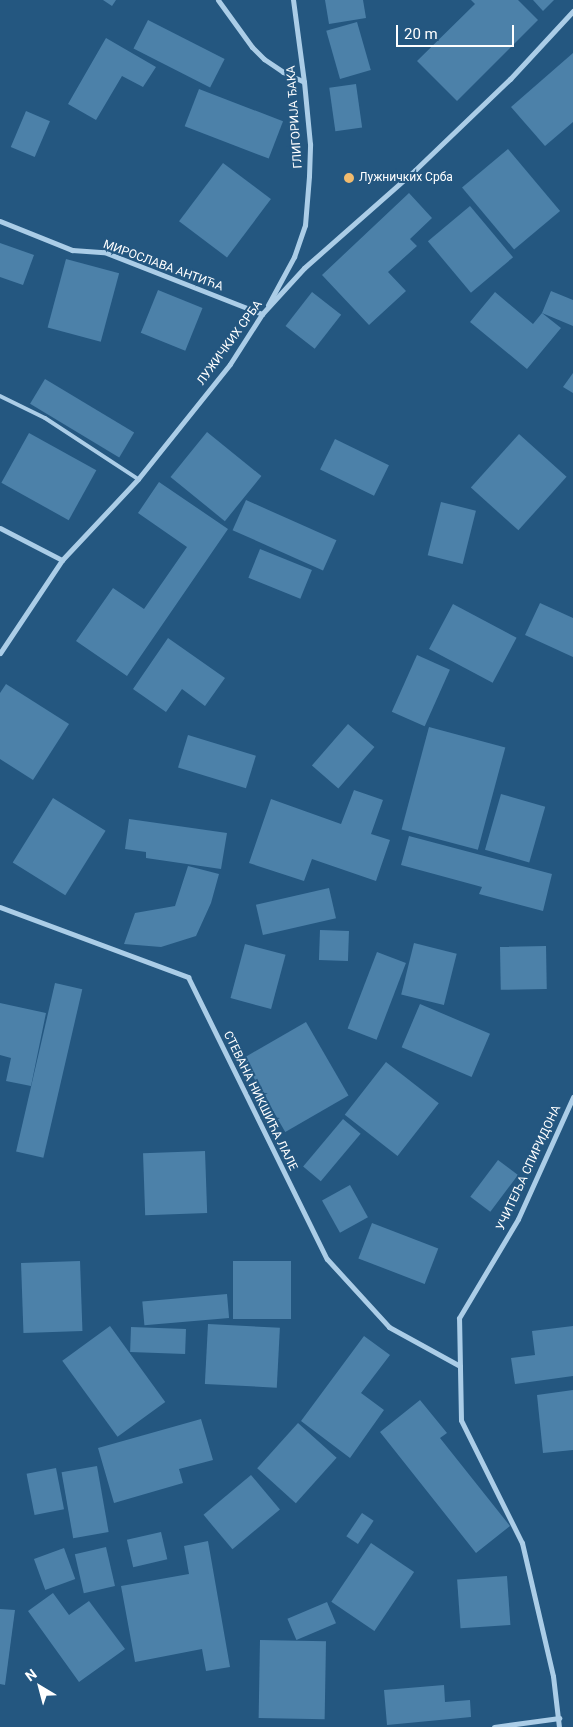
<!DOCTYPE html>
<meta charset="utf-8">
<style>
body{margin:0}
#map{position:relative;width:573px;height:1727px;overflow:hidden;background:#245780;font-family:Roboto,sans-serif}
div>[style]{position:absolute}
[style*='--x']{left:calc(var(--x)*1px);top:calc(var(--y)*1px);width:calc(var(--w)*1px);rotate:calc(var(--a)*1deg)}
.building>*{inset:0;background:#4c81a9;transform-origin:0 0}
.service>*{height:4px;margin:-2px;padding:0 2px;transform-origin:2px;border-radius:2px;background:#abcde7}
.minor>*{height:5px;margin:-2.5px;padding:0 2.5px;transform-origin:2.5px;border-radius:2.5px;background:#abcde7}
.dots>*{width:14px;height:14px;translate:-50% -50%;box-sizing:border-box;border:2px solid #245780;border-radius:50%}
span{translate:-50% -50%;white-space:nowrap;text-align:center;line-height:1.15;-webkit-text-stroke:4px #245780;paint-order:stroke}
.street-label{font-size:12px;color:#fff}
.poi-label{font-size:12px;color:#fff}
.left{translate:0 -50%;text-align:left}
.north{position:absolute;left:15px;top:1662px;width:50px;height:50px;-webkit-text-stroke:4px #245780;paint-order:stroke;rotate:323deg;font-size:14px;font-weight:700;line-height:20px;text-align:center;color:#fff}
.north::after{content:'';display:block;margin:auto;width:18px;height:22px;background:#fff;clip-path:polygon(50% 0,100% 100%,50% 72%,0 100%)}
.scale{position:absolute;left:396px;top:25px;width:118px;height:22px;box-sizing:border-box;border:2px solid #fff;border-top:0;padding-left:6px;font-size:15px;line-height:18px;white-space:nowrap;color:#fff;-webkit-text-stroke:4px #245780;paint-order:stroke}
</style>
<div id="map">
<div class="building">
<div style="clip-path:polygon(103px 0,116px 0,112px 6px)"></div>
<div style="clip-path:polygon(325px 0,363px 0,366px 18px,329px 24px)"></div>
<div style="clip-path:polygon(471px 0,518px 0,538px 20px,457px 101px,417px 61px,475px 4px)"></div>
<div style="clip-path:polygon(533px 0,554px 0,543px 11px)"></div>
<div style="left:148px;top:20px;width:86px;height:32px;rotate:27deg"></div>
<div style="left:357px;top:22px;width:50px;height:32px;rotate:74deg"></div>
<div style="clip-path:polygon(106px 38px,156px 67px,143px 87px,122px 76px,96px 120px,68px 104px)"></div>
<div style="clip-path:polygon(573px 53px,573px 122px,545px 146px,511px 107px)"></div>
<div style="left:356px;top:84px;width:44px;height:27px;rotate:82deg"></div>
<div style="left:199px;top:89px;width:90px;height:40px;rotate:21deg"></div>
<div style="left:26px;top:111px;width:26px;height:39px;rotate:23deg"></div>
<div style="left:508px;top:149px;width:81px;height:60px;rotate:50deg"></div>
<div style="left:223px;top:163px;width:60px;height:73px;rotate:37deg"></div>
<div style="clip-path:polygon(409px 193px,432px 218px,410px 239px,417px 246px,388px 272px,406px 291px,369px 325px,322px 275px)"></div>
<div style="left:470px;top:206px;width:67px;height:55px;rotate:50deg"></div>
<div style="clip-path:polygon(0 243px,34px 255px,23px 285px,0 277px)"></div>
<div style="left:66px;top:259px;width:55px;height:71px;rotate:15deg"></div>
<div style="left:158px;top:290px;width:48px;height:46px;rotate:22deg"></div>
<div style="clip-path:polygon(551px 291px,573px 300px,573px 326px,542px 313px,561px 328px,527px 369px,470px 322px,495px 292px,533px 324px,542px 313px)"></div>
<div style="left:312px;top:292px;width:37px;height:43px;rotate:38deg"></div>
<div style="clip-path:polygon(573px 373px,573px 393px,563px 387px)"></div>
<div style="left:45px;top:379px;width:104px;height:29px;rotate:31deg"></div>
<div style="left:207px;top:432px;width:70px;height:58px;rotate:39deg"></div>
<div style="left:29px;top:433px;width:77px;height:57px;rotate:29deg"></div>
<div style="left:519px;top:434px;width:64px;height:72px;rotate:42deg"></div>
<div style="left:335px;top:439px;width:60px;height:34px;rotate:26deg"></div>
<div style="clip-path:polygon(159px 482px,228px 529px,127px 676px,76px 641px,113px 588px,144px 609px,187px 547px,138px 513px)"></div>
<div style="left:246px;top:500px;width:99px;height:33px;rotate:24deg"></div>
<div style="left:441px;top:502px;width:36px;height:55px;rotate:14deg"></div>
<div style="left:260px;top:549px;width:56px;height:31px;rotate:22deg"></div>
<div style="clip-path:polygon(540px 603px,573px 618px,573px 657px,525px 635px)"></div>
<div style="left:453px;top:604px;width:72px;height:51px;rotate:28deg"></div>
<div style="clip-path:polygon(168px 638px,225px 678px,205px 706px,182px 689px,166px 712px,133px 689px)"></div>
<div style="left:417px;top:655px;width:36px;height:62px;rotate:24deg"></div>
<div style="clip-path:polygon(6px 684px,69px 724px,33px 780px,0 759px,0 693px)"></div>
<div style="left:348px;top:724px;width:35px;height:55px;rotate:41deg"></div>
<div style="left:429px;top:727px;width:79px;height:106px;rotate:15deg"></div>
<div style="left:188px;top:735px;width:71px;height:34px;rotate:17deg"></div>
<div style="clip-path:polygon(354px 790px,383px 800px,371px 834px,390px 840px,376px 881px,312px 859px,304px 881px,249px 863px,271px 799px,341px 824px)"></div>
<div style="left:501px;top:794px;width:46px;height:58px;rotate:16deg"></div>
<div style="left:53px;top:798px;width:62px;height:76px;rotate:32deg"></div>
<div style="clip-path:polygon(129px 819px,227px 833px,221px 869px,146px 858px,146px 852px,125px 849px)"></div>
<div style="clip-path:polygon(409px 836px,552px 874px,543px 911px,479px 894px,482px 887px,401px 865px)"></div>
<div style="clip-path:polygon(188px 866px,219px 874px,211px 903px,196px 936px,161px 947px,124px 944px,135px 913px,175px 906px)"></div>
<div style="left:329px;top:888px;width:31px;height:75px;rotate:77deg"></div>
<div style="left:320px;top:930px;width:29px;height:30px;rotate:2deg"></div>
<div style="left:414px;top:943px;width:44px;height:53px;rotate:14deg"></div>
<div style="left:245px;top:944px;width:42px;height:56px;rotate:15deg"></div>
<div style="left:546px;top:946px;width:43px;height:46px;rotate:89deg"></div>
<div style="left:377px;top:952px;width:31px;height:82px;rotate:21deg"></div>
<div style="left:55px;top:983px;width:28px;height:173px;rotate:13deg"></div>
<div style="clip-path:polygon(0 1003px,46px 1013px,31px 1086px,6px 1081px,11px 1058px,0 1055px)"></div>
<div style="left:420px;top:1004px;width:76px;height:47px;rotate:23deg"></div>
<div style="left:306px;top:1022px;width:85px;height:73px;rotate:60deg"></div>
<div style="left:386px;top:1062px;width:67px;height:67px;rotate:38deg"></div>
<div style="left:343px;top:1119px;width:23px;height:62px;rotate:40deg"></div>
<div style="left:205px;top:1151px;width:62px;height:62px;rotate:88deg"></div>
<div style="left:498px;top:1160px;width:25px;height:46px;rotate:37deg"></div>
<div style="left:350px;top:1185px;width:37px;height:32px;rotate:61deg"></div>
<div style="left:372px;top:1223px;width:71px;height:38px;rotate:21deg"></div>
<div style="left:80px;top:1261px;width:70px;height:59px;rotate:88deg"></div>
<div style="left:233px;top:1261px;width:58px;height:58px"></div>
<div style="left:227px;top:1294px;width:24px;height:85px;rotate:85deg"></div>
<div style="left:208px;top:1324px;width:72px;height:60px;rotate:3deg"></div>
<div style="left:110px;top:1326px;width:94px;height:59px;rotate:54deg"></div>
<div style="clip-path:polygon(573px 1326px,573px 1376px,515px 1384px,511px 1358px,535px 1355px,532px 1331px)"></div>
<div style="left:131px;top:1327px;width:55px;height:25px;rotate:2deg"></div>
<div style="clip-path:polygon(364px 1336px,390px 1355px,361px 1393px,384px 1410px,350px 1458px,301px 1421px)"></div>
<div style="clip-path:polygon(573px 1390px,573px 1450px,543px 1453px,537px 1395px)"></div>
<div style="clip-path:polygon(420px 1400px,447px 1433px,440px 1438px,510px 1526px,476px 1553px,380px 1432px)"></div>
<div style="clip-path:polygon(201px 1419px,213px 1460px,179px 1469px,183px 1483px,114px 1503px,98px 1448px)"></div>
<div style="left:298px;top:1423px;width:52px;height:61px;rotate:42deg"></div>
<div style="left:97px;top:1466px;width:67px;height:36px;rotate:80deg"></div>
<div style="left:56px;top:1468px;width:42px;height:30px;rotate:79deg"></div>
<div style="left:251px;top:1475px;width:45px;height:62px;rotate:50deg"></div>
<div style="left:362px;top:1513px;width:14px;height:28px;rotate:34deg"></div>
<div style="left:161px;top:1532px;width:28px;height:35px;rotate:77deg"></div>
<div style="clip-path:polygon(208px 1541px,230px 1667px,206px 1671px,202px 1649px,135px 1662px,121px 1586px,189px 1574px,184px 1546px)"></div>
<div style="left:371px;top:1543px;width:52px;height:71px;rotate:34deg"></div>
<div style="left:106px;top:1547px;width:40px;height:32px;rotate:77deg"></div>
<div style="left:64px;top:1548px;width:33px;height:32px;rotate:70deg"></div>
<div style="left:507px;top:1576px;width:49px;height:50px;rotate:86deg"></div>
<div style="clip-path:polygon(53px 1593px,69px 1615px,89px 1601px,125px 1649px,79px 1682px,28px 1611px)"></div>
<div style="left:327px;top:1602px;width:23px;height:43px;rotate:67deg"></div>
<div style="clip-path:polygon(0 1609px,15px 1610px,5px 1685px,0 1684px)"></div>
<div style="left:260px;top:1640px;width:66px;height:78px;rotate:1deg"></div>
<div style="clip-path:polygon(444px 1685px,445px 1702px,470px 1700px,471px 1717px,387px 1725px,384px 1690px)"></div>
</div>
<div class="service">
<div style="--x:0;--y:396;--w:50;--a:26.1"></div>
<div style="--x:45;--y:418;--w:111;--a:33.3"></div>
</div>
<div class="minor">
<div style="--x:218;--y:0;--w:58;--a:54.1"></div>
<div style="--x:252;--y:47;--w:17;--a:45"></div>
<div style="--x:264;--y:59;--w:23;--a:34"></div>
<div style="--x:283;--y:72;--w:23;--a:25"></div>
<div style="--x:0;--y:221;--w:78;--a:21.9"></div>
<div style="--x:72;--y:250;--w:32;--a:4"></div>
<div style="--x:104;--y:252;--w:170;--a:21.4"></div>
<div style="--x:268;--y:305;--w:55;--a:-61.6"></div>
<div style="--x:294;--y:257;--w:34;--a:-71"></div>
<div style="--x:305;--y:225;--w:49;--a:-85.3"></div>
<div style="--x:309;--y:176;--w:32;--a:-88"></div>
<div style="--x:310;--y:144;--w:62;--a:-95.5"></div>
<div style="--x:304;--y:82;--w:83;--a:-97.6"></div>
<div style="--x:0;--y:528;--w:70;--a:27.3"></div>
<div style="--x:0;--y:653;--w:112;--a:-56.3"></div>
<div style="--x:62;--y:560;--w:111;--a:-46.8"></div>
<div style="--x:138;--y:479;--w:147;--a:-51.3"></div>
<div style="--x:230;--y:364;--w:59;--a:-57.4"></div>
<div style="--x:262;--y:314;--w:62;--a:-47.6"></div>
<div style="--x:304;--y:268;--w:148;--a:-41.4"></div>
<div style="--x:415;--y:170;--w:132;--a:-43.8"></div>
<div style="--x:510;--y:79;--w:93;--a:-47.2"></div>
<div style="--x:0;--y:907;--w:201;--a:20.4"></div>
<div style="--x:188;--y:977;--w:314;--a:63.8"></div>
<div style="--x:327;--y:1259;--w:92;--a:47.6"></div>
<div style="--x:389;--y:1327;--w:81;--a:28.8"></div>
<div style="--x:494;--y:1727;--w:66;--a:-7.9"></div>
<div style="--x:559;--y:1727;--w:51;--a:-96.7"></div>
<div style="--x:553;--y:1676;--w:137;--a:-103.1"></div>
<div style="--x:522;--y:1543;--w:137;--a:-116.4"></div>
<div style="--x:461;--y:1420;--w:102;--a:-91.1"></div>
<div style="--x:459;--y:1318;--w:115;--a:-59.2"></div>
<div style="--x:518;--y:1219;--w:134;--a:-65.7"></div>
</div>
<div class="dots">
<div style="left:349px;top:178px;background:#f1bb6e"></div>
</div>
<div class="street-label">
<span style="left:295px;top:117px;rotate:-94deg">ГЛИГОРИЈА ЂАКА</span>
<span style="left:163px;top:266px;rotate:20deg">МИРОСЛАВА АНТИЋА</span>
<span style="left:230px;top:343px;rotate:-54deg">ЛУЖИЧКИХ СРБА</span>
<span style="left:260px;top:1101px;rotate:64deg">СТЕВАНА НИКШИЋА ЛАЛЕ</span>
<span style="left:529px;top:1168px;rotate:-65deg">УЧИТЕЉА СПИРИДОНА</span>
</div>
<div class="poi-label">
<span class="left" style="left:359px;top:178px">Лужничких Срба</span>
</div>
<div class="north">N</div>
<div class="scale">20 m</div>
</div>
